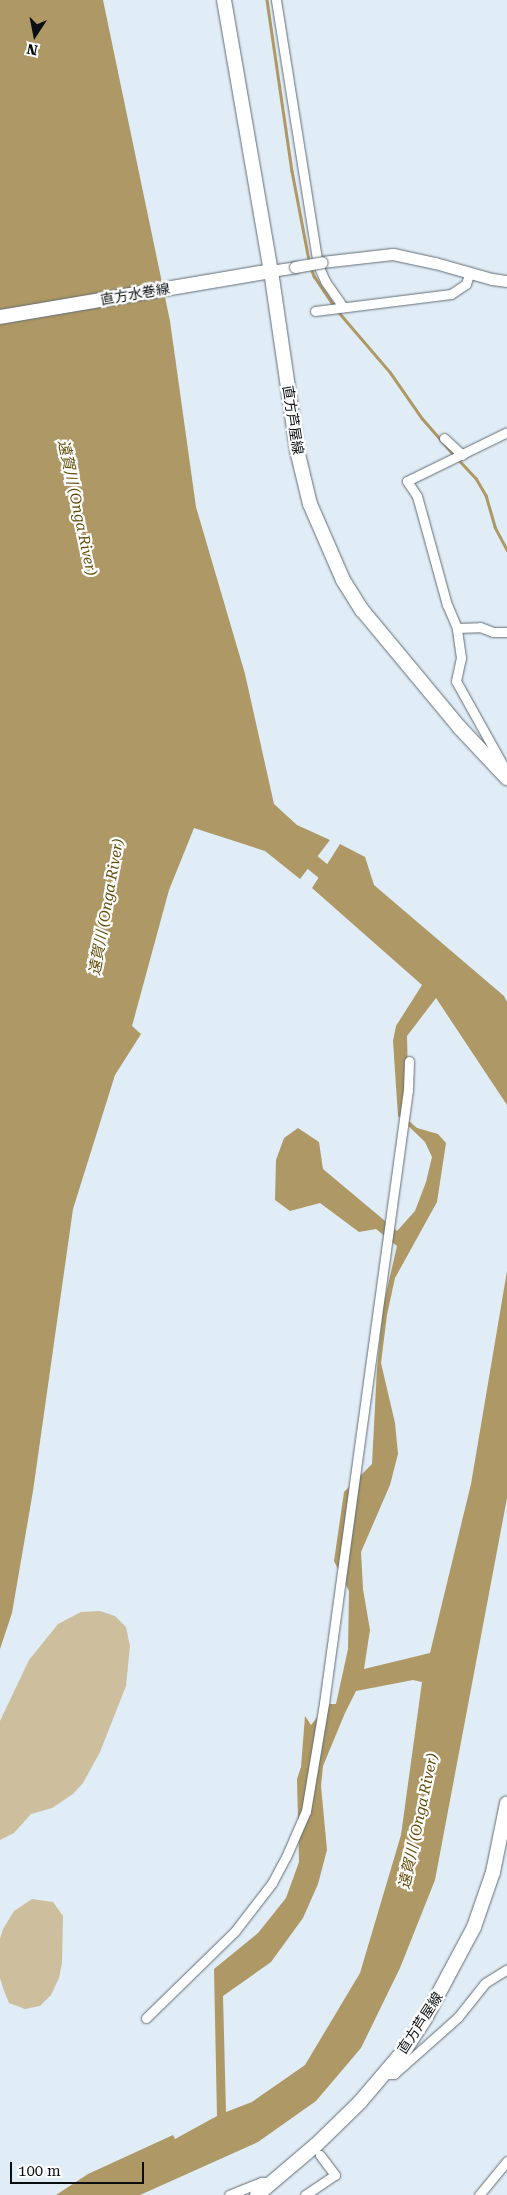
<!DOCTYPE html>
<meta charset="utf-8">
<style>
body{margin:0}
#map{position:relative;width:507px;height:2195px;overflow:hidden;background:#e0ecf6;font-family:"Roboto Serif","Noto Sans JP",serif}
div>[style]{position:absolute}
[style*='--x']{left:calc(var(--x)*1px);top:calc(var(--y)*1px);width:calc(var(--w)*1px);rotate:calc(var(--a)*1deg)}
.green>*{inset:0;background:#cdbf9e}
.water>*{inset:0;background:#ae9865}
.stream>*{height:2.5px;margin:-1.25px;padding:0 1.25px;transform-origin:1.25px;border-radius:1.25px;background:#ae9865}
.river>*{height:16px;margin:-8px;padding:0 8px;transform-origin:8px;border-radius:8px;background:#ae9865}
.roads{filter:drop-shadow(0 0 1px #626d75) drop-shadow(0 0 1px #626d75)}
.minor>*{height:9px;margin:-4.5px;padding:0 4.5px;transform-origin:4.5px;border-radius:4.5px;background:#fff}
.tertiary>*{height:11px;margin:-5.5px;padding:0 5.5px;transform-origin:5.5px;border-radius:5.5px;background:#fff}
.primary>*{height:14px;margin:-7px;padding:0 7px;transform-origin:7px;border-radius:7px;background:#fff}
.bridges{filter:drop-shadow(0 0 1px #626d75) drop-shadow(0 0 1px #626d75)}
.tertiary-bridge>*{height:11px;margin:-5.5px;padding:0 5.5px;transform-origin:5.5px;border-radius:5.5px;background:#fff}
span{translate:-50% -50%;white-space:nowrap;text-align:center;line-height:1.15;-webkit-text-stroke:4.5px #fff;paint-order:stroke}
.street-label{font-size:14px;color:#0a0e11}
.water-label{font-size:15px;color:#624c0a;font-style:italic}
.north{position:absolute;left:10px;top:10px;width:50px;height:50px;-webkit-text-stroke:4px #fff;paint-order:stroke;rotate:191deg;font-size:14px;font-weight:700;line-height:20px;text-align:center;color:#0a0e11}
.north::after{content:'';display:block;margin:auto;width:18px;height:22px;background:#0a0e11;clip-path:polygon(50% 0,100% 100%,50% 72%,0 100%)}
.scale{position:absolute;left:10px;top:2162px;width:134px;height:22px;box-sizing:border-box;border:2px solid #0a0e11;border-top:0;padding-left:6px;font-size:15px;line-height:18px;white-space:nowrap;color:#0a0e11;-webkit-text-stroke:4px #fff;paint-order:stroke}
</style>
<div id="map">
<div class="green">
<div style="clip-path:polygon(100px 1611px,115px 1616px,126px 1627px,130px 1646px,126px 1686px,100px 1752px,83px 1783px,73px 1794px,52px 1808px,31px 1814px,14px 1833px,0 1840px,0 1721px,29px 1660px,58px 1624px,81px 1612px)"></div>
<div style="clip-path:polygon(32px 1899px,53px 1902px,63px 1916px,62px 1963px,59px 1978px,51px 1995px,40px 2006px,25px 2009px,9px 2003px,4px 1991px,0 1978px,0 1939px,3px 1929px,14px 1911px)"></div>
</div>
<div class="water">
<div style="clip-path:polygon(0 0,103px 0,170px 321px,196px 507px,245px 674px,274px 804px,297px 825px,330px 840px,300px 879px,265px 851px,194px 828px,169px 890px,132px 1026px,141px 1034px,115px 1075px,73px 1209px,33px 1491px,12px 1613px,0 1649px)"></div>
<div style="clip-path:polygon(evenodd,340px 844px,365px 857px,374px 885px,504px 996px,507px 1002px,507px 1105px,436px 998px,407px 1036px,409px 1121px,417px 1128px,438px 1134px,446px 1143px,437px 1202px,395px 1278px,387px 1315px,381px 1363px,395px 1423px,398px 1454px,390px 1485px,361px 1552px,363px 1589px,370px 1630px,364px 1669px,430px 1653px,471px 1484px,507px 1271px,507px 1498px,435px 1880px,400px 1968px,361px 2048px,316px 2101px,258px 2142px,140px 2195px,56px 2195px,88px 2174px,173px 2135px,175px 2139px,217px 2116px,214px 1969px,258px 1933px,286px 1898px,299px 1862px,297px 1779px,301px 1767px,305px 1716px,311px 1725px,328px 1704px,336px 1704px,348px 1649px,349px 1591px,334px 1561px,344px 1492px,372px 1464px,377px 1368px,383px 1307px,397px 1246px,376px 1229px,359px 1232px,320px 1203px,290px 1211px,275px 1200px,276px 1160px,284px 1138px,298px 1128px,319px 1142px,323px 1169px,397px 1231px,415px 1211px,426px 1182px,432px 1157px,425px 1142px,398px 1116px,393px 1041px,396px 1026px,422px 985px,312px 888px,340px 844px,413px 1680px,422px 1682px,401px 1835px,360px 1973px,305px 2065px,252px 2102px,226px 2112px,223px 1996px,271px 1962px,303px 1918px,318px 1884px,327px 1850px,321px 1786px,323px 1766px,345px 1713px,356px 1691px,413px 1680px)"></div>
</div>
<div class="stream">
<div style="--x:267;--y:0;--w:173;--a:81.7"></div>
<div style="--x:292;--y:171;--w:91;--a:79.2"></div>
<div style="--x:311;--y:268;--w:9;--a:69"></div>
<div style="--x:314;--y:276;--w:36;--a:56"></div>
<div style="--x:337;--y:310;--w:82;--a:49.5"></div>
<div style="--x:390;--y:372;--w:56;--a:55.2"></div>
<div style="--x:422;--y:418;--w:49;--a:49.1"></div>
<div style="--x:458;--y:459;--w:26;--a:47"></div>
<div style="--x:476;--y:478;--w:20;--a:60"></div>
<div style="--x:486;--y:495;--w:33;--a:74"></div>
<div style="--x:495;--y:527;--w:26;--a:62"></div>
</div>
<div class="river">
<div style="--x:295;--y:848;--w:58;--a:39.4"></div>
</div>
<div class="roads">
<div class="minor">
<div style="--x:276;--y:0;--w:268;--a:81"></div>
<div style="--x:318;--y:265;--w:17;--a:66"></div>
<div style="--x:325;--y:281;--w:32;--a:55"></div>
<div style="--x:315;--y:311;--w:137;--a:-7.1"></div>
<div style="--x:451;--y:294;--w:18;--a:-34"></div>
<div style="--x:466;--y:284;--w:10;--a:-73"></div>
<div style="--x:444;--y:438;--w:25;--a:43"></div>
<div style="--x:457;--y:628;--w:23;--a:-2"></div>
<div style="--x:480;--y:627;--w:14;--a:21"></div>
<div style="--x:493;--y:632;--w:14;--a:0"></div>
<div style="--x:505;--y:769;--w:101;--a:-119.1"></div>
<div style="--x:456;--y:681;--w:24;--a:-78"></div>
<div style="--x:461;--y:658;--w:30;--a:-98"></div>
<div style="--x:457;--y:628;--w:25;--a:-113"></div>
<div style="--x:447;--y:605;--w:113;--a:-105.4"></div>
<div style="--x:417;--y:496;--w:18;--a:-124"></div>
<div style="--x:407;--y:481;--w:111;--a:-26.1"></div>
<div style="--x:146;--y:2018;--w:124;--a:-44.3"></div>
<div style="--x:235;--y:1931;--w:61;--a:-52.4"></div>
<div style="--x:272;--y:1883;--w:30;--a:-62"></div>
<div style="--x:286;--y:1857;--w:50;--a:-66.5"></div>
<div style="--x:306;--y:1811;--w:109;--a:-80.5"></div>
<div style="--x:324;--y:1703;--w:619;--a:-82.2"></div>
<div style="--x:408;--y:1090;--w:29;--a:-88"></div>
<div style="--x:384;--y:2074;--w:10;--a:0"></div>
<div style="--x:394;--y:2074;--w:86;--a:-41.7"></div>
<div style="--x:458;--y:2017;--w:43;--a:-51.5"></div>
<div style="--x:485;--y:1983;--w:26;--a:-32"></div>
<div style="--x:229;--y:2195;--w:35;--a:-22"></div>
<div style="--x:261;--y:2182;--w:11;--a:0"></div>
<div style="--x:305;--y:2195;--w:36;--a:-34"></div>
<div style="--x:335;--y:2175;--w:25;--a:-127"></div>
<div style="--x:479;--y:2195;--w:44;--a:-50.5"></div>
</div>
<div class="tertiary">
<div style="--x:322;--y:262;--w:71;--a:-6.4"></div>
<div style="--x:393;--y:254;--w:43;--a:12.1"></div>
<div style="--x:435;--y:263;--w:59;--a:15.7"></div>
<div style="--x:492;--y:279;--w:15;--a:8"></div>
<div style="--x:271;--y:271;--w:24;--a:-9"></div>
</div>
<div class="primary">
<div style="--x:224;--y:0;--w:275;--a:80.2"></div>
<div style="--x:271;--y:271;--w:181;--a:81.7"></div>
<div style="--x:297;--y:450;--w:56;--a:76.5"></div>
<div style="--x:310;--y:504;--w:83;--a:66.5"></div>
<div style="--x:343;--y:580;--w:36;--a:58"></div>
<div style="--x:362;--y:610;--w:153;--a:50.3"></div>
<div style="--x:460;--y:728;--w:69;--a:46.8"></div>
<div style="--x:0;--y:317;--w:275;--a:-9.6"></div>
<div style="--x:257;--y:2195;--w:77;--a:-40.3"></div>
<div style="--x:316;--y:2145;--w:62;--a:-44.3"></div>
<div style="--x:360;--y:2102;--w:71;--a:-49.6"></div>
<div style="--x:406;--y:2048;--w:37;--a:-57"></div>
<div style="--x:426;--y:2017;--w:102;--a:-61.9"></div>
<div style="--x:474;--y:1927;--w:58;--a:-70.9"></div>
<div style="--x:493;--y:1872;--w:70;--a:-78.5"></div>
</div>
</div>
<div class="bridges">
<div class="tertiary-bridge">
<div style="--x:295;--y:267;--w:27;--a:-10"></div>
</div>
</div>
<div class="street-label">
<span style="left:135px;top:294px;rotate:-10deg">直方水巻線</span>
<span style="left:293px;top:420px;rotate:81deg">直方芦屋線</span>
<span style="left:420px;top:2023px;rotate:-57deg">直方芦屋線</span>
</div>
<div class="water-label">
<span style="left:77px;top:508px;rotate:78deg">遠賀川 (Onga River)</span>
<span style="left:107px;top:907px;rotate:-80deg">遠賀川 (Onga River)</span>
<span style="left:419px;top:1821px;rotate:-78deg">遠賀川 (Onga River)</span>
</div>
<div class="north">N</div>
<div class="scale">100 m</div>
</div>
